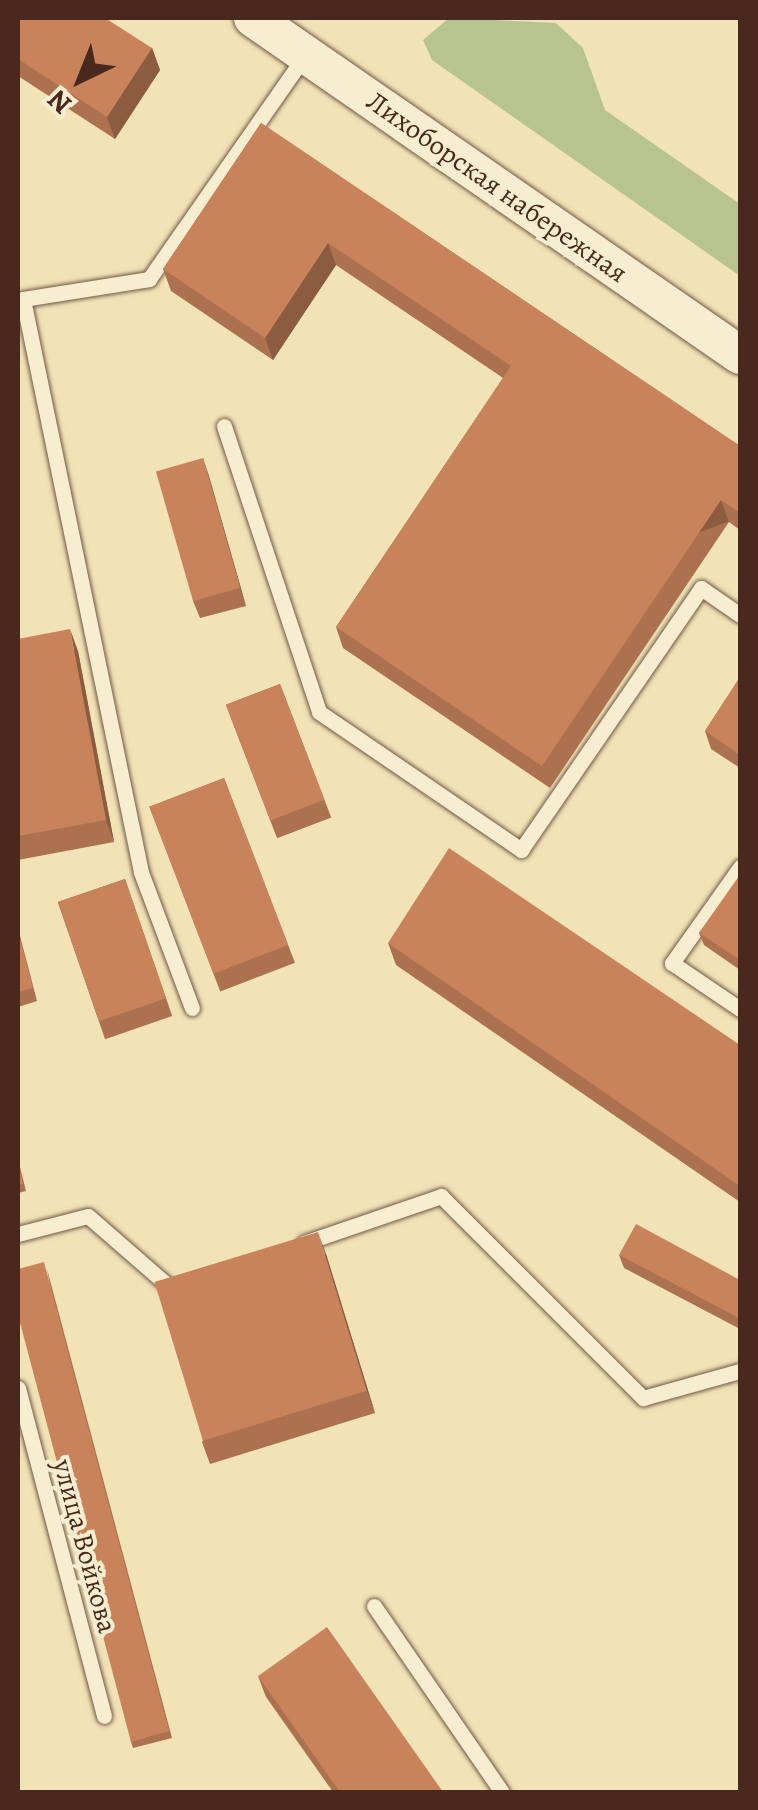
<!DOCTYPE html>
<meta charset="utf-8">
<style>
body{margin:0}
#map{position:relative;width:758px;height:1810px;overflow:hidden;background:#f2e3b7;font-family:Alegreya,serif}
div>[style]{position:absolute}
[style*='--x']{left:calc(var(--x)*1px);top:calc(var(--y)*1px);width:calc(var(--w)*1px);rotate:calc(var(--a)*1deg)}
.green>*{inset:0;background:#b8c490}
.roads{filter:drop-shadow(0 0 2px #735844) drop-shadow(0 0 2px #735844)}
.service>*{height:15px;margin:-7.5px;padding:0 7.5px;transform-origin:7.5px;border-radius:7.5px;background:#f7edd0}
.tertiary>*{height:38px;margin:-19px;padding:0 19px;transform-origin:19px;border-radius:19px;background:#f7edd0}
.wall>*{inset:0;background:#ac714e;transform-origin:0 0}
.shaded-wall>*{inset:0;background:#8c5c40;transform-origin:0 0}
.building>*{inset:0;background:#c8835b;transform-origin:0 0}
span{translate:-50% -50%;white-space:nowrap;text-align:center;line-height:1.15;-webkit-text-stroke:8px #f7edd0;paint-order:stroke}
.street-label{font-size:28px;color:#49291d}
.frame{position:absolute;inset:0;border:20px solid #49291d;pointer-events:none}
.north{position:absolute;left:30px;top:30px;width:100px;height:100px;-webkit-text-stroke:8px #f7edd0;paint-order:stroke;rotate:223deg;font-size:28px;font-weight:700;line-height:40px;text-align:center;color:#49291d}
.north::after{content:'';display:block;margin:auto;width:35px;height:45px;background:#49291d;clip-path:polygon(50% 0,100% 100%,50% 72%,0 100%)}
</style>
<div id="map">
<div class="green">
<div style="clip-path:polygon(449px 18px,556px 23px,583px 48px,605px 110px,740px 204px,740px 276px,432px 60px,423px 40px)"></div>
</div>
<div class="roads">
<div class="service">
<div style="--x:224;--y:426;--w:301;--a:71.6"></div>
<div style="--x:319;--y:712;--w:245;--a:34.3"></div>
<div style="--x:521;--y:850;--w:318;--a:-55.5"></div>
<div style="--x:701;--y:588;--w:47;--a:34.7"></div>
<div style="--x:740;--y:867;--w:118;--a:125.3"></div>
<div style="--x:672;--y:963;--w:82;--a:34.1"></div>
<div style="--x:192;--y:1008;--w:145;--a:-110.6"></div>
<div style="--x:141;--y:872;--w:585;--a:-101.64"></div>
<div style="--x:23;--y:299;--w:128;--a:-9"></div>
<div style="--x:149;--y:279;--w:274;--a:-55.1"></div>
<div style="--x:18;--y:1234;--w:72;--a:-14.4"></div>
<div style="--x:88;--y:1216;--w:111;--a:41"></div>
<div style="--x:172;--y:1289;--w:7;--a:-16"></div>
<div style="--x:304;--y:1243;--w:145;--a:-18.9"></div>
<div style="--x:441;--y:1196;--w:286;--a:45"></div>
<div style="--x:643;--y:1398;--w:101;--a:-15.6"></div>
<div style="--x:18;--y:1388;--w:339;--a:75.3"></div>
<div style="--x:374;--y:1606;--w:226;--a:55.5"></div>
</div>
<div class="tertiary">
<div style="--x:253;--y:18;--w:592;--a:34.68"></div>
</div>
</div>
<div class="wall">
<div style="clip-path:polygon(18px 18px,152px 48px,160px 70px,115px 139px,18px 76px)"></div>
<div style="clip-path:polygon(261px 123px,740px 446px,740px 530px,729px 522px,550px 788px,343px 648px,336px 627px,503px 378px,336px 265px,273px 360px,171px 291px,163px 269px)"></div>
<div style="clip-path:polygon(203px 458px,246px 606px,200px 618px,193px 601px)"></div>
<div style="clip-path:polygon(18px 639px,78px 651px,114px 842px,18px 860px)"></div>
<div style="clip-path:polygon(740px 677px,740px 768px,711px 749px,705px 731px)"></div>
<div style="left:280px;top:684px;width:143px;height:58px;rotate:69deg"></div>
<div style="left:224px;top:778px;width:198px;height:80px;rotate:69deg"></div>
<div style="clip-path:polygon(740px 877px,740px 970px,704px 945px,699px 933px)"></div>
<div style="left:125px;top:879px;width:145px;height:71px;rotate:71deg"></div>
<div style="clip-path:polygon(18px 928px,37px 1001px,18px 1007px)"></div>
<div style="clip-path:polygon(388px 943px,740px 1045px,740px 1202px,396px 965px)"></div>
<div style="clip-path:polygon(18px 1159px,26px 1191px,18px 1193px)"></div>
<div style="clip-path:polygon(326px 1254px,375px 1413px,210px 1464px,202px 1442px)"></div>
<div style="clip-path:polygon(619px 1255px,740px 1280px,740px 1329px,624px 1268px)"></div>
<div style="clip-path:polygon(47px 1269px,172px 1738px,133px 1748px,131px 1742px)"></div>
<div style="clip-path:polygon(258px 1676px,443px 1792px,333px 1792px,266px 1697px)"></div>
</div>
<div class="shaded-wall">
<div style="clip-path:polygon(152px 48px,160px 70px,115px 139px,107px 117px)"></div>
<div style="clip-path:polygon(328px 243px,336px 265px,273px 360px,265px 338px)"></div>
<div style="clip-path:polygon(203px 458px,209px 476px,246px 606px,240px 588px)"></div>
<div style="left:721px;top:500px;width:23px;height:321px;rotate:70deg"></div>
<div style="clip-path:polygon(70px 629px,78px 651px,114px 842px,106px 820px)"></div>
<div style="clip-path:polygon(318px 1232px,326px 1254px,375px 1413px,367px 1391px)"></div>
</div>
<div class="building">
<div style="clip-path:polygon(18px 18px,105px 18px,152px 48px,107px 117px,18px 59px)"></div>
<div style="clip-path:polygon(261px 123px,740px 446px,740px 513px,721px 500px,542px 766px,336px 627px,511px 366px,328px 243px,265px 338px,163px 269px)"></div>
<div style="left:203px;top:458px;width:135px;height:49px;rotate:74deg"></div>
<div style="clip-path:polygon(70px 629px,106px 820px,18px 836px,18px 639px)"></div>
<div style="clip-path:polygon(740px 677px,740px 755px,705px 731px)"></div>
<div style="left:280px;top:684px;width:124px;height:58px;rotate:69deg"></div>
<div style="left:224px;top:778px;width:179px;height:80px;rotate:69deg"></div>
<div style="clip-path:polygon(449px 848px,740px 1045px,740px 1186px,388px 943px)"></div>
<div style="clip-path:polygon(739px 876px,740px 877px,740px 960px,699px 933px)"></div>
<div style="left:125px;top:879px;width:126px;height:71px;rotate:71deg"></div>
<div style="clip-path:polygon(18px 932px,33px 988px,18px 992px)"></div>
<div style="clip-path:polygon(18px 1162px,23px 1184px,18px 1185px)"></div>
<div style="clip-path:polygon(636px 1224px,740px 1280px,740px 1315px,739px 1318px,619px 1255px)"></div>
<div style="left:318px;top:1232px;width:166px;height:171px;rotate:73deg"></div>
<div style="clip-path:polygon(44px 1262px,169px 1731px,131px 1742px,18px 1315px,18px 1269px)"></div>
<div style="clip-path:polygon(327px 1627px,443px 1792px,340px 1792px,258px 1676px)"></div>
</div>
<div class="street-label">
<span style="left:497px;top:187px;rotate:35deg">Лихоборская набережная</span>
<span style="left:85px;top:1546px;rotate:75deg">улица Войкова</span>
</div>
<div class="frame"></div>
<div class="north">N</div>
</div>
